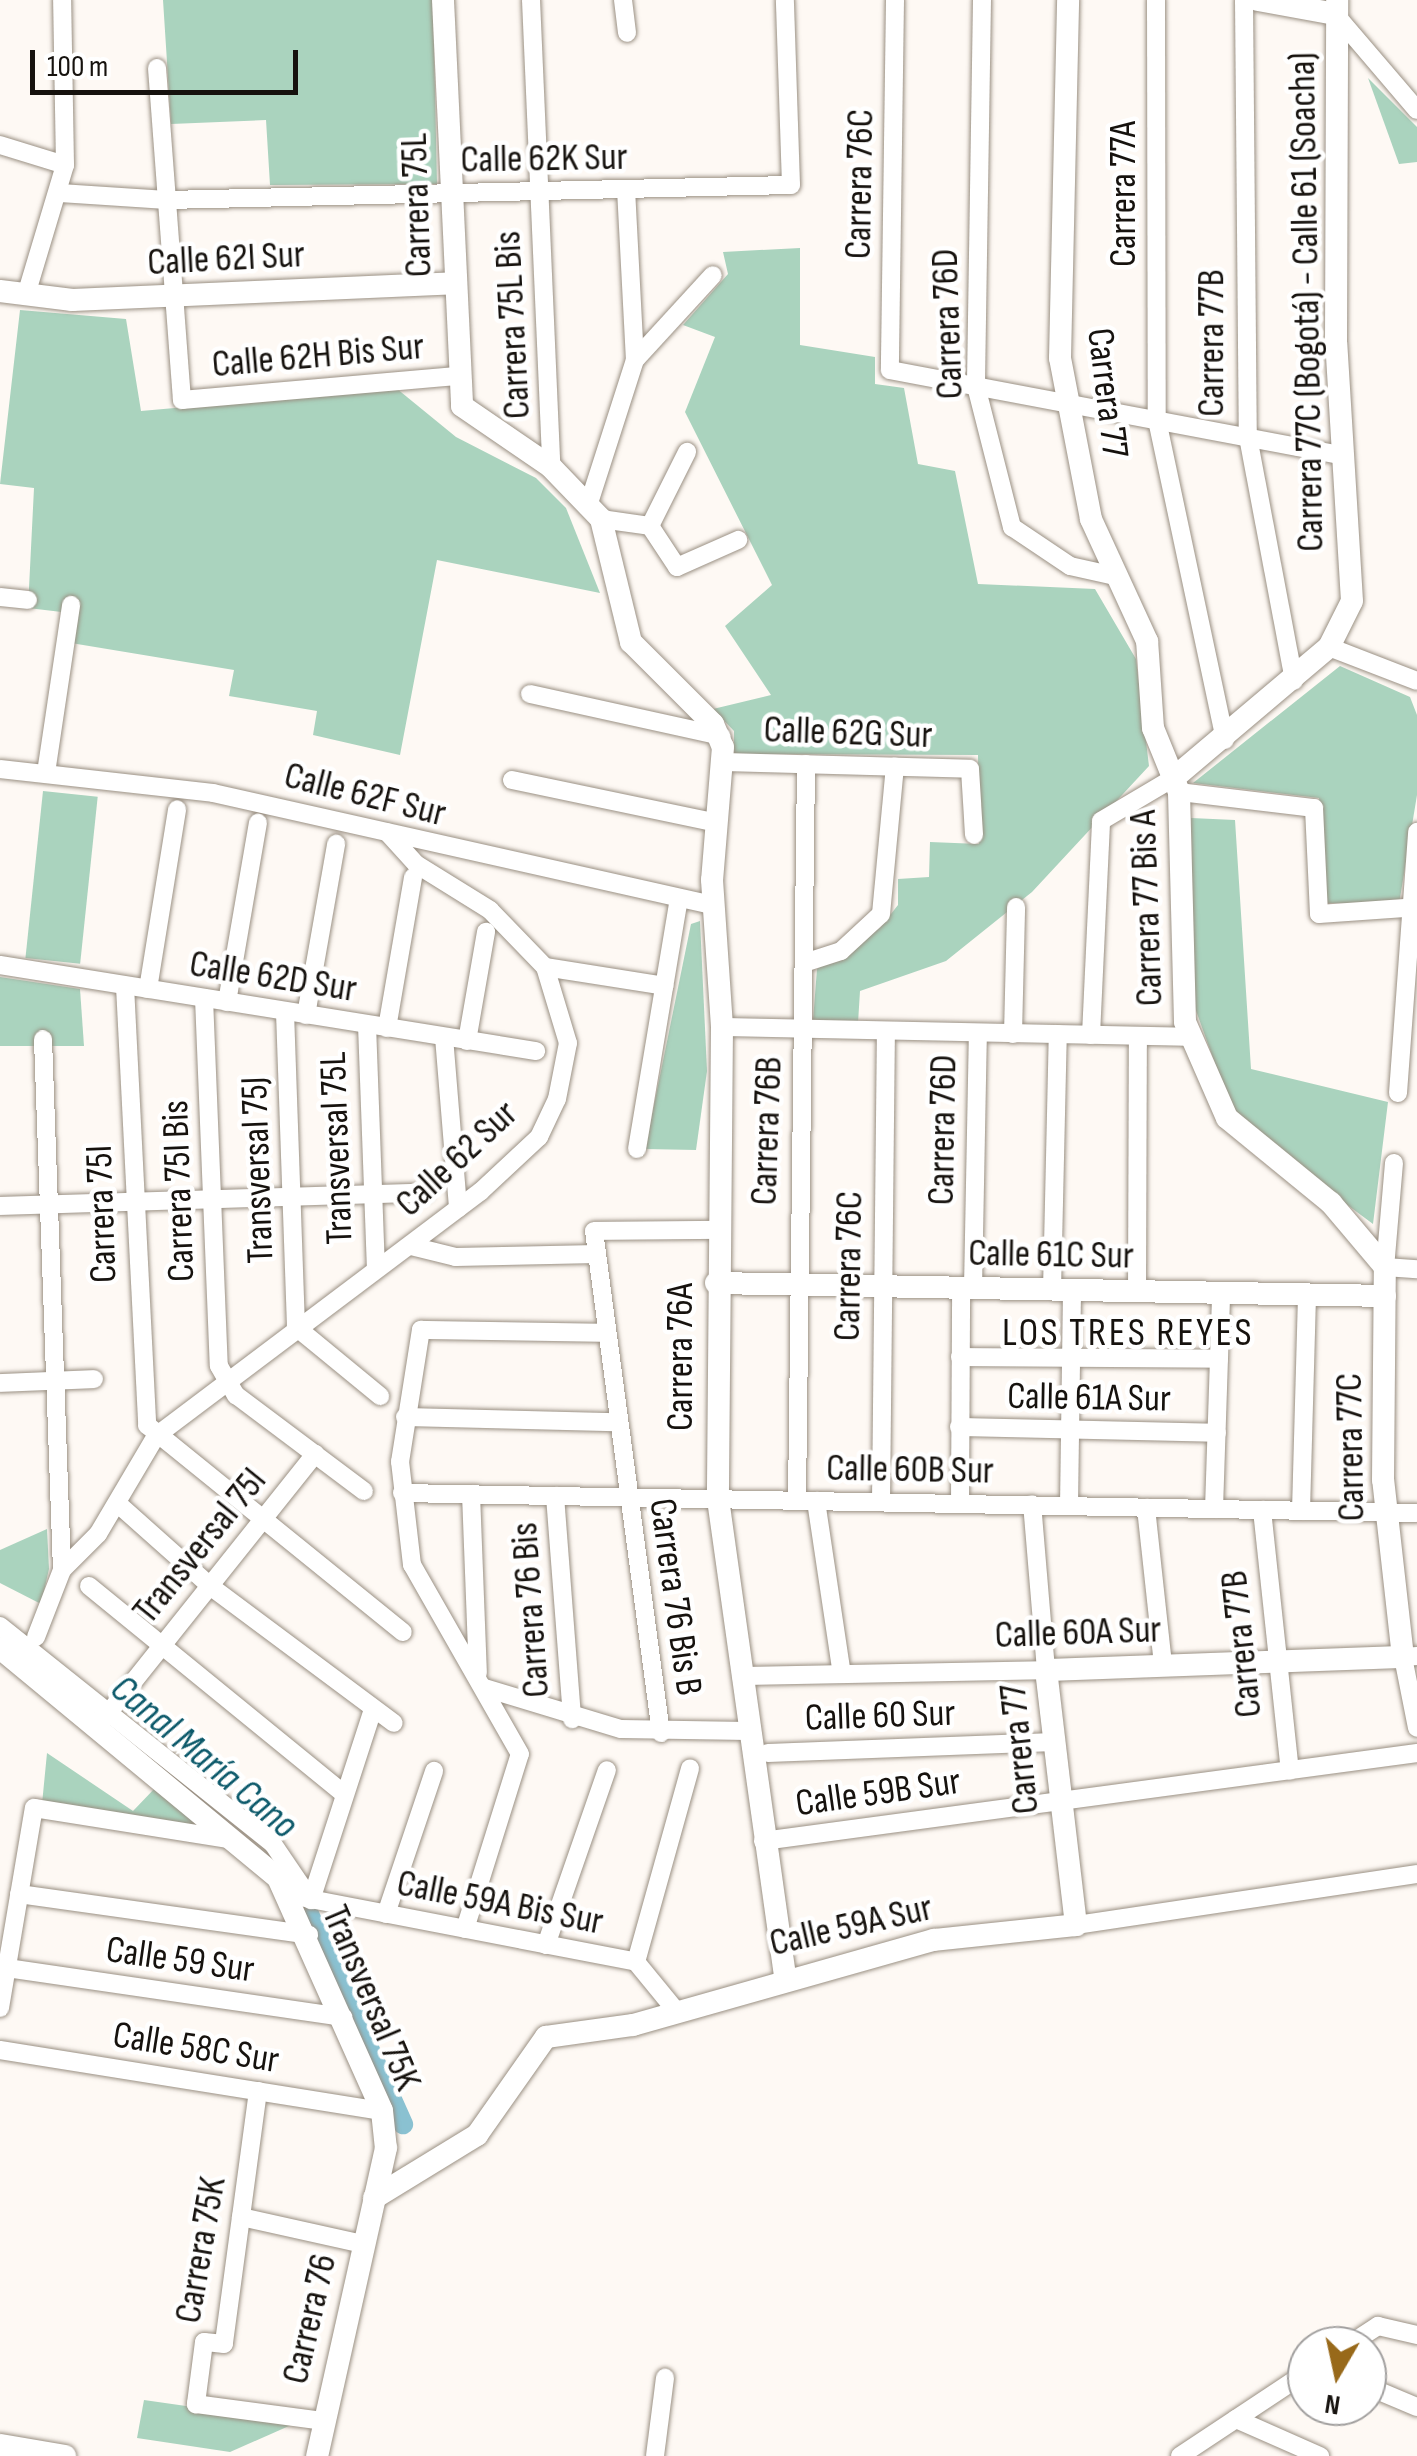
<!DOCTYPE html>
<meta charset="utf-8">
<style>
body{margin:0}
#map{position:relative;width:1417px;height:2456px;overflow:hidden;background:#fef9f4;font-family:"Sofia Sans Condensed",sans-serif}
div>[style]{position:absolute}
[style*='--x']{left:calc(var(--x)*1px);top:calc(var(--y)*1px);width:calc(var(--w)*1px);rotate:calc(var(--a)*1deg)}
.green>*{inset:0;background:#aad3be;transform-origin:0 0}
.canal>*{height:20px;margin:-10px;padding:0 10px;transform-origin:10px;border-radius:10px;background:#8ac1d1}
.roads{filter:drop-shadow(0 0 2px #9a9083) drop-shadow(0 0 2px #9a9083)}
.minor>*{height:18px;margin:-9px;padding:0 9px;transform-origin:9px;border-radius:9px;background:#fff}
.tertiary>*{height:22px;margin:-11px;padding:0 11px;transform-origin:11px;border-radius:11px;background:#fff}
span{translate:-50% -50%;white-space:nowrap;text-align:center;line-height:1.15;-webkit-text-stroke:9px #fff;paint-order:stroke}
.street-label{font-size:38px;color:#16120e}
.neighbourhood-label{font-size:40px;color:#16120e;letter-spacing:2.5px}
.water-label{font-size:40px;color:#0c596a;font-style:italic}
.north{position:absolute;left:1287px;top:2326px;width:100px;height:100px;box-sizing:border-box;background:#fff;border:2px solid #a2a09f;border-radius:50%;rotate:189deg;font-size:28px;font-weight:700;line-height:40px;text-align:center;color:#16120e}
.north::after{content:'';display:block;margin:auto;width:35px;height:45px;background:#98691a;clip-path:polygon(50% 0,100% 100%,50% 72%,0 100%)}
.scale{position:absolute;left:30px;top:50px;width:268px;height:45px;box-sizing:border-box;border:5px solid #16120e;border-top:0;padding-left:12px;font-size:30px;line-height:35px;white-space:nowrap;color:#16120e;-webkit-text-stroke:8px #fff;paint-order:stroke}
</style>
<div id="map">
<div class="green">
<div style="clip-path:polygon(163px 0,433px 0,437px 184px,270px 185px,266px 120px,171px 124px)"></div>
<div style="clip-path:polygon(1368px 78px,1417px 127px,1417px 162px,1399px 164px)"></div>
<div style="clip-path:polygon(800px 248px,800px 345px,875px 357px,875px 384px,904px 388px,918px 464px,955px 471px,978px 584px,1095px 589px,1136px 659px,1149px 766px,1032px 892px,946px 961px,860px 991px,858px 1023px,813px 1021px,817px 969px,880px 928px,898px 905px,898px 879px,929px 877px,930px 842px,979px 844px,978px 755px,734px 754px,734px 731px,713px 709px,771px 695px,725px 626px,772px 585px,685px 412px,715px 337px,683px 325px,728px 274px,723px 252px)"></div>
<div style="clip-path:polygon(20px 310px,126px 319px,141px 411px,396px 388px,456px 437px,536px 478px,566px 508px,600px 593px,437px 560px,400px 755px,313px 735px,317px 711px,229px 696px,234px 670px,65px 642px,70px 613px,28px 608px,34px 488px,0 484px)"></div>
<div style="clip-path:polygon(1340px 666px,1410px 697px,1417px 715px,1417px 795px,1399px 904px,1327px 903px,1319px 798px,1193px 783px)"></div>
<div style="left:43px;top:791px;width:55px;height:168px;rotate:6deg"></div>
<div style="clip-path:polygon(1191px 818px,1235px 820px,1251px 1069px,1388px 1102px,1373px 1224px,1236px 1122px,1194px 1005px)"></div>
<div style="clip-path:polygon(700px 921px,707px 1071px,696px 1150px,645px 1149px,691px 924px)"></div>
<div style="clip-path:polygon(0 977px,80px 989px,84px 1046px,0 1046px)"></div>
<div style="clip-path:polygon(47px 1529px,49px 1569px,41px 1604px,0 1583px,0 1550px)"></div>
<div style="clip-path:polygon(47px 1753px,133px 1811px,156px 1787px,208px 1832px,42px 1804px)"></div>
<div style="clip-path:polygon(144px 2400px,298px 2422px,230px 2452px,137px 2438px)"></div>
</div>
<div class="canal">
<div style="--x:297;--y:1887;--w:260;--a:65.9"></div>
</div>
<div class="roads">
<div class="minor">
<div style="--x:531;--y:0;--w:467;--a:87.5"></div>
<div style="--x:623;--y:0;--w:33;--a:83"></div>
<div style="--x:895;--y:0;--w:370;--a:90.8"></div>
<div style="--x:890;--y:370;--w:459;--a:10.7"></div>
<div style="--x:982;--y:0;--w:386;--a:90.9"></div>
<div style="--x:976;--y:386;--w:146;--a:75.7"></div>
<div style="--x:1012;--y:527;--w:70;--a:33.9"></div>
<div style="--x:1070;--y:566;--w:46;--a:12.5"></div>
<div style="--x:1156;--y:0;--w:420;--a:89.9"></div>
<div style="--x:1157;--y:420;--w:327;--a:78"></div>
<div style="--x:1244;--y:0;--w:437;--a:89.5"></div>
<div style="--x:1248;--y:437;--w:248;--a:79.3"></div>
<div style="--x:1335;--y:14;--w:126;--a:49.5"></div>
<div style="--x:157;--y:68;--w:333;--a:85.7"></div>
<div style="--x:182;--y:400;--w:278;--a:-5"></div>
<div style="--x:0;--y:145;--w:68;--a:17.1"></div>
<div style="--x:626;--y:189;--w:171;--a:87"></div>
<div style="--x:60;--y:193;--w:107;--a:3.7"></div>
<div style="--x:167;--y:200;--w:624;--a:-1.38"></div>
<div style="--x:791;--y:185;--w:185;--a:-91.9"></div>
<div style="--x:26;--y:295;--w:136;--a:-73.3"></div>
<div style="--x:65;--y:165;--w:165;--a:-91"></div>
<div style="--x:589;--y:503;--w:150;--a:-72.2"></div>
<div style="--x:635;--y:360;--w:115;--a:-47.5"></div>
<div style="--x:601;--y:519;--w:49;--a:8.1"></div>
<div style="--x:650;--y:526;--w:49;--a:56.6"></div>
<div style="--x:677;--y:567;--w:67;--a:-23.9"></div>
<div style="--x:650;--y:526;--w:83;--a:-63.4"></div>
<div style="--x:0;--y:597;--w:28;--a:6"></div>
<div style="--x:1329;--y:647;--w:94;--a:21.1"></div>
<div style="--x:530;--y:694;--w:196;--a:12.4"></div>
<div style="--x:724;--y:762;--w:246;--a:1.6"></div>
<div style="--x:970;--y:769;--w:66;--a:86.5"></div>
<div style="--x:0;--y:769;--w:214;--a:6.4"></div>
<div style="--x:213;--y:793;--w:511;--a:12.65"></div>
<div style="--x:46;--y:773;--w:170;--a:-81.5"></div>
<div style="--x:512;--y:780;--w:209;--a:11.8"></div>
<div style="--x:1179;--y:792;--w:136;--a:6.8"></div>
<div style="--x:1314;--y:808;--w:106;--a:87.3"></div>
<div style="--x:1319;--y:914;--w:86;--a:-4"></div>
<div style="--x:804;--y:963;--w:39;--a:-18"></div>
<div style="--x:841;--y:951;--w:54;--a:-42.8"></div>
<div style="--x:881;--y:914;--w:148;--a:-84.6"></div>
<div style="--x:0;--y:965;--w:543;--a:9.12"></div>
<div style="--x:545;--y:967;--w:121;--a:9"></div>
<div style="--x:125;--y:986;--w:440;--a:87.1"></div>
<div style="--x:147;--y:1425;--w:329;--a:39"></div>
<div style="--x:148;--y:989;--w:182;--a:-80.8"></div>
<div style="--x:204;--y:998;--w:368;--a:87.7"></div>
<div style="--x:219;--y:1366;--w:34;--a:60"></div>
<div style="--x:236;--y:1395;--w:160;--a:36.9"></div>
<div style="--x:227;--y:1002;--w:182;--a:-80.2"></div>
<div style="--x:285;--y:1012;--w:315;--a:88"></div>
<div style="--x:296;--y:1327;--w:109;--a:39.4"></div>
<div style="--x:306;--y:1015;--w:174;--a:-80"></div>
<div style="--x:367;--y:1025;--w:243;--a:87.9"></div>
<div style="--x:722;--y:1027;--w:467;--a:1.2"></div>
<div style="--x:387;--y:1028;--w:153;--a:-80.2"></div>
<div style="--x:1013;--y:1034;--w:127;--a:-88.6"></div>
<div style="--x:1091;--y:1035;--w:214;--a:-87.3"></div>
<div style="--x:1101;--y:821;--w:86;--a:-30.7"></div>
<div style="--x:444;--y:1037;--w:172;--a:85.3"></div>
<div style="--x:467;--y:1041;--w:111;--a:-80.1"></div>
<div style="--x:1398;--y:1093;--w:262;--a:-85.8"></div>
<div style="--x:637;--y:1149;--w:254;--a:-80.5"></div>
<div style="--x:1394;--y:1163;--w:104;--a:94.9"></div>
<div style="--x:1385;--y:1267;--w:32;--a:4"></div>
<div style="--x:0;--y:1206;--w:425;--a:-1.8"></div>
<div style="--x:411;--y:1246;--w:46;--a:13.7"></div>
<div style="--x:456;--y:1257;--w:141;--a:-1.2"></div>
<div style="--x:973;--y:1288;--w:255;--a:-88.9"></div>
<div style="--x:1052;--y:1290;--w:256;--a:-88.7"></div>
<div style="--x:1137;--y:1291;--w:255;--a:-89.8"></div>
<div style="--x:960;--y:1357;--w:259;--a:0.4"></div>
<div style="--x:0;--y:1383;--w:94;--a:-2.4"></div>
<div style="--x:405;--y:1417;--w:212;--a:1.4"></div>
<div style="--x:959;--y:1427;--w:258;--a:1.3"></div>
<div style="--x:402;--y:1493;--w:1015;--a:1.13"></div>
<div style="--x:471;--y:1494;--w:179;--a:87.8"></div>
<div style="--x:555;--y:1496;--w:224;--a:85.6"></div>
<div style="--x:797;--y:1501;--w:737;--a:-89.3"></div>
<div style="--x:816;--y:1501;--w:170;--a:81.5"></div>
<div style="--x:881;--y:1502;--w:471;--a:-89.4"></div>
<div style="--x:117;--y:1503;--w:125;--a:41.7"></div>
<div style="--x:210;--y:1586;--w:229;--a:36.7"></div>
<div style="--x:960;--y:1504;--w:216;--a:-89.7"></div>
<div style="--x:1069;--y:1506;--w:216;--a:-89.2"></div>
<div style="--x:1146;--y:1508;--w:158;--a:83.8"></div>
<div style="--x:1214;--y:1509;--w:216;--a:-88.1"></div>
<div style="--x:1262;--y:1510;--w:262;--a:83.9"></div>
<div style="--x:1301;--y:1511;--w:216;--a:-88.4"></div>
<div style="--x:62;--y:1570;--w:51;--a:-45"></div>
<div style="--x:98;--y:1534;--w:114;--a:-59.4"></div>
<div style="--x:156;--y:1436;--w:406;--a:-37"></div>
<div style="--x:480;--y:1192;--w:81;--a:-43"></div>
<div style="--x:539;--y:1137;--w:42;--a:-64.7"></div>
<div style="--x:557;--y:1099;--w:57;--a:-78.9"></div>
<div style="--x:568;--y:1043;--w:79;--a:-106.8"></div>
<div style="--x:545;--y:967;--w:79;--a:-134"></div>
<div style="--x:490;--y:910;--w:87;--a:-148.1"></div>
<div style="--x:416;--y:864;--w:43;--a:-132.2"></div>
<div style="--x:89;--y:1586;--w:328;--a:39.2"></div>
<div style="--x:0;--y:1626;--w:349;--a:38.6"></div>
<div style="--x:273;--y:1844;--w:68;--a:55.8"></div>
<div style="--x:36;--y:1637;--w:72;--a:-68.8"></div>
<div style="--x:62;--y:1570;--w:531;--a:-92.05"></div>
<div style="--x:1417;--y:1656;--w:14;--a:176"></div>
<div style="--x:1403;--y:1657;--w:72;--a:78.8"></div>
<div style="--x:741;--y:1676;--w:305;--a:-1.1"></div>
<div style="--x:1046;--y:1670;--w:166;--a:-94.8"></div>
<div style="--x:485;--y:1688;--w:142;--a:16.8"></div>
<div style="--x:621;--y:1729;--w:127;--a:0.9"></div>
<div style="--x:102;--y:1721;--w:342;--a:-51.4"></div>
<div style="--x:661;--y:1733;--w:506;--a:-97.6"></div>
<div style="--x:594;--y:1231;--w:123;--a:-0.5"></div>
<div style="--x:768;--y:1753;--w:286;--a:-2.2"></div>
<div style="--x:763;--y:1841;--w:660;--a:-7.66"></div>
<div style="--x:19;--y:1894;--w:293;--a:8"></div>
<div style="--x:300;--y:1897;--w:342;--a:10.9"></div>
<div style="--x:636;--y:1962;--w:65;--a:50.6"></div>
<div style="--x:311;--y:1900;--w:198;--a:-72"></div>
<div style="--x:386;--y:1914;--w:151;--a:-71.4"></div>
<div style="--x:1076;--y:1925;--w:345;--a:-8.5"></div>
<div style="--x:465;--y:1929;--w:183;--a:-72.6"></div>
<div style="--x:520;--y:1754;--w:218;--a:-119.7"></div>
<div style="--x:412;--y:1565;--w:104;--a:-96.6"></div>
<div style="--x:400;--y:1462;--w:134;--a:-81"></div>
<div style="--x:421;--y:1330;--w:186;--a:0.9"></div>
<div style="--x:546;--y:1945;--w:185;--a:-70.8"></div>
<div style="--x:636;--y:1962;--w:201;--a:-74.4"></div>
<div style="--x:7;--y:1968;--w:340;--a:8.3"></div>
<div style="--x:0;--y:2008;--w:203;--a:-80.4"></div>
<div style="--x:34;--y:1808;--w:202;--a:9.1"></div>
<div style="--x:0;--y:2050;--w:387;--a:9.1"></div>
<div style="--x:258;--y:2091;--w:255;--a:97.7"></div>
<div style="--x:224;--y:2344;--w:20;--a:-174"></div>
<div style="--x:204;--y:2342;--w:63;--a:97.4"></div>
<div style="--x:196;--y:2404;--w:128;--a:7.6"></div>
<div style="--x:241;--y:2217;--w:125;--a:12.5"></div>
<div style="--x:1347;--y:2346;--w:37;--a:-33"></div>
<div style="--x:1378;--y:2326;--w:40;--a:13"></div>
<div style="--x:1367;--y:2386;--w:54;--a:22.8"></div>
<div style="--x:1236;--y:2419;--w:92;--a:23.8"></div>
<div style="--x:655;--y:2456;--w:79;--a:-82.7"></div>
<div style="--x:1180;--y:2456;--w:152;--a:-33.5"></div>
</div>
<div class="tertiary">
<div style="--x:443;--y:0;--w:406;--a:87.3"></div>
<div style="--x:462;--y:406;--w:108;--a:34.4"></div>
<div style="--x:551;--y:467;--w:72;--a:46.1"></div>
<div style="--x:601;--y:519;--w:127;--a:76.3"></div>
<div style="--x:631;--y:642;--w:116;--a:45"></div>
<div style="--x:713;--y:724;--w:25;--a:67"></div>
<div style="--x:723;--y:747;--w:133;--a:94.7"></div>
<div style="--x:712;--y:880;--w:147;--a:86.1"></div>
<div style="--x:722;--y:1027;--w:472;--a:90.5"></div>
<div style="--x:718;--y:1499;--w:482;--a:82"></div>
<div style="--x:1258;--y:0;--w:78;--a:10.3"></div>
<div style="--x:0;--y:291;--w:73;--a:7.1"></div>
<div style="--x:72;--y:300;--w:383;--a:-2.5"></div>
<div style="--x:1175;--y:777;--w:202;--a:-40.2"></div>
<div style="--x:1329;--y:647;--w:51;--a:-63.4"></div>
<div style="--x:1352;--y:601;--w:258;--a:-93.5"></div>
<div style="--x:1336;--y:343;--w:343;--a:-89.8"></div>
<div style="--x:716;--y:1283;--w:669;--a:1.11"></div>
<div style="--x:0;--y:1648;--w:361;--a:39.6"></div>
<div style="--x:278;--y:1878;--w:255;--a:65.9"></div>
<div style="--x:382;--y:2111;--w:37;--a:84"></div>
<div style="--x:386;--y:2148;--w:316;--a:102.6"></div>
<div style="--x:374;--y:2198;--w:121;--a:-31.5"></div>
<div style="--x:477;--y:2135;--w:120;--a:-54.9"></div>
<div style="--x:546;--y:2037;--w:88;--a:-7.9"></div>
<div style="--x:633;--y:2025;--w:313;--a:-15.8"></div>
<div style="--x:934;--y:1940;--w:143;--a:-6"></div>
<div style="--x:1076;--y:1925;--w:257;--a:-96.7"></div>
<div style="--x:1046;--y:1670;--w:357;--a:-2.1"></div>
<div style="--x:1403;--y:1657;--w:178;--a:-96.4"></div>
<div style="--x:1383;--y:1480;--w:213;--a:-89.5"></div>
<div style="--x:1385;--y:1267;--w:84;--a:-130.2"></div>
<div style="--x:1331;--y:1203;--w:134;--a:-140.7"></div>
<div style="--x:1227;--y:1118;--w:105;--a:-113.6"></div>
<div style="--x:1185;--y:1022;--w:230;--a:-91.5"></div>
<div style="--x:1179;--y:792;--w:69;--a:-112.1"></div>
<div style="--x:1153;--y:728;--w:87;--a:-93.9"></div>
<div style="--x:1147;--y:641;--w:134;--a:-114.7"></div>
<div style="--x:1091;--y:519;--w:164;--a:-100.9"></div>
<div style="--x:1060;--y:358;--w:358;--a:-88.7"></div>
<div style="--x:0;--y:2445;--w:66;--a:9.6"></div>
</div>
</div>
<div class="street-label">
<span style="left:544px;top:159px;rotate:-1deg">Calle 62K Sur</span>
<span style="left:860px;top:184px;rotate:-89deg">Carrera 76C</span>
<span style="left:1124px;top:194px;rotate:-90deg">Carrera 77A</span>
<span style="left:417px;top:205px;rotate:-92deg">Carrera 75L</span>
<span style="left:226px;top:259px;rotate:-3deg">Calle 62I Sur</span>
<span style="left:1307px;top:302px;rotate:-91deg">Carrera 77C (Bogotá) - Calle 61 (Soacha)</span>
<span style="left:948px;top:324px;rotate:-92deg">Carrera 76D</span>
<span style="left:513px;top:325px;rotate:-93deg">Carrera 75L Bis</span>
<span style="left:1212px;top:343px;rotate:-90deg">Carrera 77B</span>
<span style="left:318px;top:356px;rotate:-5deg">Calle 62H Bis Sur</span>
<span style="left:1107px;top:393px;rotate:83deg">Carrera 77</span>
<span style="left:848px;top:733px;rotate:2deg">Calle 62G Sur</span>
<span style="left:365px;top:795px;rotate:14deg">Calle 62F Sur</span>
<span style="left:1147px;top:908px;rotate:-92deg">Carrera 77 Bis A</span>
<span style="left:273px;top:977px;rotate:9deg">Calle 62D Sur</span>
<span style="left:943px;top:1130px;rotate:-89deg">Carrera 76D</span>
<span style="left:767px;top:1131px;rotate:-88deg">Carrera 76B</span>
<span style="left:337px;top:1148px;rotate:-92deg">Transversal 75L</span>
<span style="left:457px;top:1159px;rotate:-43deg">Calle 62 Sur</span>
<span style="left:258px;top:1170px;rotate:-92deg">Transversal 75J</span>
<span style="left:179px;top:1191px;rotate:-92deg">Carrera 75I Bis</span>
<span style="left:102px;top:1214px;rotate:-92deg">Carrera 75I</span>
<span style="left:1051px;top:1255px;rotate:1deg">Calle 61C Sur</span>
<span style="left:849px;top:1266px;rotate:-89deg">Carrera 76C</span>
<span style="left:681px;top:1357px;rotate:-90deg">Carrera 76A</span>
<span style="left:1089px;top:1398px;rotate:1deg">Calle 61A Sur</span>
<span style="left:1351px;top:1447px;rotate:-91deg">Carrera 77C</span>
<span style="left:910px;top:1470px;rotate:1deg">Calle 60B Sur</span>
<span style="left:200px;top:1546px;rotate:-51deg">Transversal 75I</span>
<span style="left:675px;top:1597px;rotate:82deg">Carrera 76 Bis B</span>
<span style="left:531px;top:1610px;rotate:-94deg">Carrera 76 Bis</span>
<span style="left:1078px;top:1633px;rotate:-2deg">Calle 60A Sur</span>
<span style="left:1242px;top:1644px;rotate:-96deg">Carrera 77B</span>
<span style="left:880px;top:1716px;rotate:-2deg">Calle 60 Sur</span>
<span style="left:1020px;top:1749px;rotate:-96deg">Carrera 77</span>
<span style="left:878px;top:1793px;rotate:-8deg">Calle 59B Sur</span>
<span style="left:500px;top:1903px;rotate:11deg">Calle 59A Bis Sur</span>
<span style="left:851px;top:1926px;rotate:-13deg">Calle 59A Sur</span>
<span style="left:180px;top:1960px;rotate:8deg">Calle 59 Sur</span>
<span style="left:371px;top:1998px;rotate:67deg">Transversal 75K</span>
<span style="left:196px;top:2048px;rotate:9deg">Calle 58C Sur</span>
<span style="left:201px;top:2250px;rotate:-80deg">Carrera 75K</span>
<span style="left:310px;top:2319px;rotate:-77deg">Carrera 76</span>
</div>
<div class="neighbourhood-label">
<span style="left:1128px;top:1333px">LOS TRES REYES</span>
</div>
<div class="water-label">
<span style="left:204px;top:1757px;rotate:40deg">Canal María Cano</span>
</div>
<div class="north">N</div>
<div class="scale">100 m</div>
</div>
